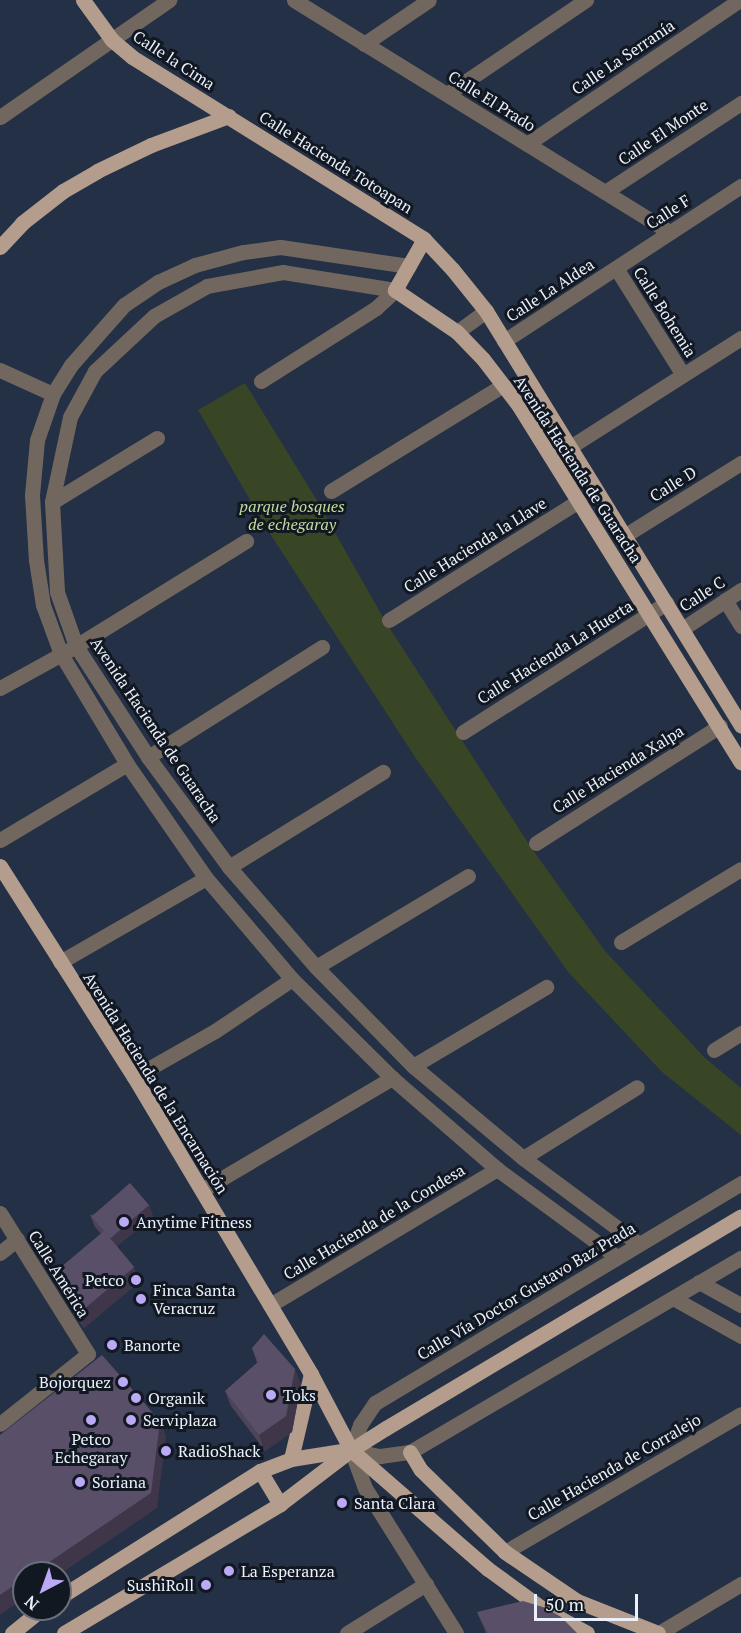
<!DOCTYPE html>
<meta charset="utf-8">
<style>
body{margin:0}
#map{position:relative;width:741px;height:1633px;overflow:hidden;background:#243045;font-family:"PT Serif",serif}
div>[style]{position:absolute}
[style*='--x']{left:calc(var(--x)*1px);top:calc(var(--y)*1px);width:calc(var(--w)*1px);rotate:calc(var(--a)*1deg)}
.green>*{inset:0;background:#394625}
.minor>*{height:15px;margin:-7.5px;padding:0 7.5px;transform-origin:7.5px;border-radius:7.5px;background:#72675f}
.major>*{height:15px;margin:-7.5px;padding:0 7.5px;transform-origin:7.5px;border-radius:7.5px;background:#b49d8c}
.wall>*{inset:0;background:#4d4459}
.shaded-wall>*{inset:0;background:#3f3749}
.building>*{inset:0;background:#5a4f68;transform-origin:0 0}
.dots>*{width:16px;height:16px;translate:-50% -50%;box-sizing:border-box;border:3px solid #121822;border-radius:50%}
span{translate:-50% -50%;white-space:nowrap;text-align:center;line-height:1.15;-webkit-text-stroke:6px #121822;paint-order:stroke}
.street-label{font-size:16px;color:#eaf1fc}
.park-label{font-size:16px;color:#c2dc9c;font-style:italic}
.poi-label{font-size:16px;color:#eaf1fc}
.left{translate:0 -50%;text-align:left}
.right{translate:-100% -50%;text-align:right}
.north{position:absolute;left:12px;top:1561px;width:60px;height:60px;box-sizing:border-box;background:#121822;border:2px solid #686f79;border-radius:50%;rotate:221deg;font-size:16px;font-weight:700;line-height:24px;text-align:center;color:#eaf1fc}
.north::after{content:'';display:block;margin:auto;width:21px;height:27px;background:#bbaaf6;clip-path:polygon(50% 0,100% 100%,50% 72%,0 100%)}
.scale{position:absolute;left:534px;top:1594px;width:104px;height:27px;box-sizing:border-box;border:3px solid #eaf1fc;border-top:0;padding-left:8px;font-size:18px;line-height:21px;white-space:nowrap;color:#eaf1fc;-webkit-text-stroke:4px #121822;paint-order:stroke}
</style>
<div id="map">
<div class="green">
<div style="clip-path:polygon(245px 383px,316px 499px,385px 621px,530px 846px,605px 951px,705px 1058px,741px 1088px,741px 1135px,662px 1072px,569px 973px,415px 757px,267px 529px,198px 410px)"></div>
</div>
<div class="minor">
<div style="--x:294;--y:0;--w:442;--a:31.7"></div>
<div style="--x:364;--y:44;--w:78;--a:-34.1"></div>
<div style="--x:447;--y:94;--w:168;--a:-34.1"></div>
<div style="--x:0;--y:117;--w:206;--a:-34.7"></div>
<div style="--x:527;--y:144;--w:257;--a:-34.1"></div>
<div style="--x:605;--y:192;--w:163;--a:-33.2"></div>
<div style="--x:409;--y:266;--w:130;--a:-171.6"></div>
<div style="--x:280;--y:247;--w:37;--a:172"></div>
<div style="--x:243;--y:252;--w:50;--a:164.8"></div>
<div style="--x:195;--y:265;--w:41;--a:155.3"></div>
<div style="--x:158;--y:282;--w:41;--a:145.9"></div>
<div style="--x:124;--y:305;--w:80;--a:131.5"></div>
<div style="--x:71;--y:365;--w:34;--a:122"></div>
<div style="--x:53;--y:394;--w:49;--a:109.2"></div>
<div style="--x:37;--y:440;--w:55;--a:95.2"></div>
<div style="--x:32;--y:495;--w:65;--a:86.5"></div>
<div style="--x:36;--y:560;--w:46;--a:81.2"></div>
<div style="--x:43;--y:605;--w:52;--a:69.8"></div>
<div style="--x:61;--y:654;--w:128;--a:59"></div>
<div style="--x:127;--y:764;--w:139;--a:55.3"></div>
<div style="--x:206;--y:878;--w:133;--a:49.6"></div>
<div style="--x:292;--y:979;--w:141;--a:44.7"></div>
<div style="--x:392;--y:1078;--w:139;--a:40.9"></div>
<div style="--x:497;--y:1169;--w:149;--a:36.3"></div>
<div style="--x:616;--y:268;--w:126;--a:57.9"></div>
<div style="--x:395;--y:290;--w:113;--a:-170.9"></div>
<div style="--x:283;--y:272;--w:77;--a:169.6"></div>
<div style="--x:207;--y:286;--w:61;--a:150.5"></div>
<div style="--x:154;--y:316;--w:81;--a:137"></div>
<div style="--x:95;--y:371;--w:52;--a:118.5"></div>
<div style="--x:70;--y:417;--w:87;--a:102"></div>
<div style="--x:52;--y:502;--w:90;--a:86.8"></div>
<div style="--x:57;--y:592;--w:57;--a:70.6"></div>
<div style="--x:76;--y:646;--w:132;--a:57"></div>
<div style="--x:148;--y:757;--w:137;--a:53.6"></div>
<div style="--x:229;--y:867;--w:133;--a:49"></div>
<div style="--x:316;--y:967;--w:139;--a:45.6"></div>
<div style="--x:413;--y:1066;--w:143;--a:39.9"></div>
<div style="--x:523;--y:1158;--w:144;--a:36.6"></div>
<div style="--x:457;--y:332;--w:36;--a:-36"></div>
<div style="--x:504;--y:341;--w:283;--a:-33.2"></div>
<div style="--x:0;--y:370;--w:58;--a:24.4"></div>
<div style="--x:261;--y:381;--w:136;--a:-32.4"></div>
<div style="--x:376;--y:308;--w:26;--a:-43"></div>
<div style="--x:570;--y:447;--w:203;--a:-32.5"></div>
<div style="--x:331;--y:491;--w:202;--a:-31.6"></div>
<div style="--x:52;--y:502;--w:123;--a:-31.4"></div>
<div style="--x:624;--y:536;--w:138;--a:-32"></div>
<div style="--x:725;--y:600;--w:31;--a:58"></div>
<div style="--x:389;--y:620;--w:224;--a:-32.1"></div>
<div style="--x:682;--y:629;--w:71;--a:-33.5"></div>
<div style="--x:0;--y:688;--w:87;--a:-28.9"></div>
<div style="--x:76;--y:646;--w:200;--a:-31.7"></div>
<div style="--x:463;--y:732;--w:241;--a:-32.4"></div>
<div style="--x:148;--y:757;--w:206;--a:-32.3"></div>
<div style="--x:0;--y:840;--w:148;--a:-30.9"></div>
<div style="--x:536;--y:843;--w:218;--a:-32.5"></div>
<div style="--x:229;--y:867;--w:181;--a:-31.7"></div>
<div style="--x:621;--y:942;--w:140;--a:-31.3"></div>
<div style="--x:60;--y:962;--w:168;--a:-29.9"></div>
<div style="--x:316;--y:967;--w:177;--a:-30.9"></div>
<div style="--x:714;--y:1050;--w:32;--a:-32"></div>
<div style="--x:413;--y:1066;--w:155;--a:-30.7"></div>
<div style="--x:134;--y:1077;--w:93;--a:-29.6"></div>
<div style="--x:215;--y:1031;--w:93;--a:-34"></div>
<div style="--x:523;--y:1158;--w:134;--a:-31.9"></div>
<div style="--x:202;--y:1190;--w:221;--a:-30.5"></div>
<div style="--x:0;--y:1213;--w:166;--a:58"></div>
<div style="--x:88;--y:1354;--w:112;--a:141.5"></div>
<div style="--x:0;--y:1253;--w:22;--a:-39"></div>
<div style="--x:699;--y:1282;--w:48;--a:28.7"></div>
<div style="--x:673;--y:1298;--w:78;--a:29.2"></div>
<div style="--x:270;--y:1305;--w:265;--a:-30.9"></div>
<div style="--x:351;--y:1450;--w:27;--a:-70"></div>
<div style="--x:360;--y:1425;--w:27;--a:-56"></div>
<div style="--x:375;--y:1403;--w:427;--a:-31"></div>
<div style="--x:351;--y:1450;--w:30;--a:12"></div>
<div style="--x:380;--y:1456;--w:30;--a:-8"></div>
<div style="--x:410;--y:1452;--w:384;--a:-30.4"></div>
<div style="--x:351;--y:1450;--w:40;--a:69.8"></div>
<div style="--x:365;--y:1488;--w:171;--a:57.9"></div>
<div style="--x:505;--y:1552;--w:273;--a:-30.3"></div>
<div style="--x:347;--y:1633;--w:93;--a:-31.8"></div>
<div style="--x:659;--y:1633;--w:96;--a:-30.9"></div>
</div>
<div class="major">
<div style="--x:83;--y:0;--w:49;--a:54.1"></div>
<div style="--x:112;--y:40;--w:26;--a:40"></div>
<div style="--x:132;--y:57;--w:344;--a:31.9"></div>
<div style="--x:424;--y:239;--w:42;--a:46.9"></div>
<div style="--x:453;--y:270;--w:53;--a:51.2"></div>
<div style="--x:486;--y:311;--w:487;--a:58.4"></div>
<div style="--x:424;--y:239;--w:59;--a:119.6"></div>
<div style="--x:395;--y:290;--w:75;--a:34.1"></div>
<div style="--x:457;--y:332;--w:37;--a:46"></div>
<div style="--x:483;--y:359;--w:59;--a:52.5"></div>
<div style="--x:519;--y:406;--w:420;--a:58.1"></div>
<div style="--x:0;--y:247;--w:33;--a:-47"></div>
<div style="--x:22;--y:223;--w:52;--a:-38"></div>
<div style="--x:63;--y:191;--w:39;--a:-30"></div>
<div style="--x:97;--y:171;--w:60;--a:-25.7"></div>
<div style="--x:151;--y:145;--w:83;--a:-20.4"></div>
<div style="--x:0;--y:866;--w:250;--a:57.6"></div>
<div style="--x:134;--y:1077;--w:346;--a:59.2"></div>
<div style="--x:311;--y:1374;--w:86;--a:62.2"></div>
<div style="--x:351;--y:1450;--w:181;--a:41"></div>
<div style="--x:488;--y:1569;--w:68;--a:36"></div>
<div style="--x:543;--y:1609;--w:50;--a:28.6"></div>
<div style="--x:410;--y:1452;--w:21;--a:59"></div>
<div style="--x:421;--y:1470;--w:117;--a:44.3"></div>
<div style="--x:505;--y:1552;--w:87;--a:34.2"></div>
<div style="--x:577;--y:1601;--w:87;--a:21.6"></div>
<div style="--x:291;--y:1459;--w:87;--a:-76.8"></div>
<div style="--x:260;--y:1471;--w:39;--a:59"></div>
<div style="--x:60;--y:1597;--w:236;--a:-32.2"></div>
<div style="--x:260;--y:1471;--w:33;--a:-21"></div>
<div style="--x:291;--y:1459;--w:58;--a:-9"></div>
<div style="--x:12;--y:1633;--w:38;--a:-39"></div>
<div style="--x:64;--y:1633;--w:252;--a:-30.8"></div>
<div style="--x:280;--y:1504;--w:89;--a:-37.3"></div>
<div style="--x:351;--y:1450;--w:41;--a:-32.2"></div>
<div style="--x:386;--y:1428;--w:413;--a:-30.8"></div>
</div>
<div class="wall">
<div style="clip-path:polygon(149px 1205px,153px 1217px,117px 1246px,139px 1282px,84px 1328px,59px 1290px,53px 1274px,101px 1234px,95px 1227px,90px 1215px)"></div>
<div style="clip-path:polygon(252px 1348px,301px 1384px,292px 1432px,265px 1451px,231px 1406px,225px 1391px,257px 1363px)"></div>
<div style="clip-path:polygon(477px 1612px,577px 1633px,486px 1633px)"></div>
</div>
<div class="shaded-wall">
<div style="clip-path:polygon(149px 1205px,153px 1217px,113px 1249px,109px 1237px)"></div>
<div style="clip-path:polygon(134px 1267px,139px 1282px,84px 1328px,78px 1313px)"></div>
<div style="clip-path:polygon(295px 1369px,301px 1384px,292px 1432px,265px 1451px,259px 1435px)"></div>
<div style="clip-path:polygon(160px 1421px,166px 1436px,157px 1508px,60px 1574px,60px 1573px,33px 1573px)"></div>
<div style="clip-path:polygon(24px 1579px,24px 1598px,0 1615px,0 1595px)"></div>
</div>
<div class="building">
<div style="left:130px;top:1183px;width:29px;height:51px;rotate:49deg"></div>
<div style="left:104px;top:1231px;width:47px;height:67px;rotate:50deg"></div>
<div style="clip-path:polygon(264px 1334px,295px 1369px,286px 1416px,259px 1435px,225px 1391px,258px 1362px,252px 1348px)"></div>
<div style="clip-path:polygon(102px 1355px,160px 1421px,151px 1493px,33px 1573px,24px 1573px,24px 1579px,0 1595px,0 1435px)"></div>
<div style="clip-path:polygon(523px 1601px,546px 1608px,561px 1617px,577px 1633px,488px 1633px,477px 1612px)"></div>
</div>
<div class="dots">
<div style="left:124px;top:1222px;background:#bbaaf6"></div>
<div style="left:136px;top:1280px;background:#bbaaf6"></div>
<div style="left:141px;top:1299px;background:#bbaaf6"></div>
<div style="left:112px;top:1345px;background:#bbaaf6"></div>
<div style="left:123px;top:1382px;background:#bbaaf6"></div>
<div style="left:271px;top:1395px;background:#bbaaf6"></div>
<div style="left:136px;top:1398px;background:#bbaaf6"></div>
<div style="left:91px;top:1420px;background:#bbaaf6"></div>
<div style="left:131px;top:1420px;background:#bbaaf6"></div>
<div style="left:166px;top:1451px;background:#bbaaf6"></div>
<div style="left:80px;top:1482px;background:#bbaaf6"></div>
<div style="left:342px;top:1503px;background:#bbaaf6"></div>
<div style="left:229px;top:1571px;background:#bbaaf6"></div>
<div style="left:206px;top:1585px;background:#bbaaf6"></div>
</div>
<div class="street-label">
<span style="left:623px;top:57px;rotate:-34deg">Calle La Serranía</span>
<span style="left:174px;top:60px;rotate:33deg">Calle la Cima</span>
<span style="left:492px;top:101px;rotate:32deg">Calle El Prado</span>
<span style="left:663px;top:132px;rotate:-34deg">Calle El Monte</span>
<span style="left:336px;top:162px;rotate:32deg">Calle Hacienda Totoapan</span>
<span style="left:668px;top:212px;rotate:-33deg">Calle F</span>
<span style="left:550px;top:290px;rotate:-33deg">Calle La Aldea</span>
<span style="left:665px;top:312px;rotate:58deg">Calle Bohemia</span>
<span style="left:578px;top:469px;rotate:57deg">Avenida Hacienda de Guaracha</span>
<span style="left:673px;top:484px;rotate:-32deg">Calle D</span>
<span style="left:475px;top:545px;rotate:-32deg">Calle Hacienda la Llave</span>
<span style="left:702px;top:594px;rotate:-33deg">Calle C</span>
<span style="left:555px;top:652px;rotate:-32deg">Calle Hacienda La Huerta</span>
<span style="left:156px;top:730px;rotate:56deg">Avenida Hacienda de Guaracha</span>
<span style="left:618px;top:769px;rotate:-32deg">Calle Hacienda Xalpa</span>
<span style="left:156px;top:1083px;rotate:58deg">Avenida Hacienda de la Encarnación</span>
<span style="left:374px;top:1222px;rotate:-31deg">Calle Hacienda de la Condesa</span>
<span style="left:59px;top:1274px;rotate:58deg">Calle América</span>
<span style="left:526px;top:1291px;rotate:-31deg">Calle Vía Doctor Gustavo Baz Prada</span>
<span style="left:614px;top:1467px;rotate:-30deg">Calle Hacienda de Corralejo</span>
</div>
<div class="park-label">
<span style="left:292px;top:515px">parque bosques<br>de echegaray</span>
</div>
<div class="poi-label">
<span class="left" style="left:136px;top:1222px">Anytime Fitness</span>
<span class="right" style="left:124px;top:1280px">Petco</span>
<span class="left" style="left:153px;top:1299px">Finca Santa<br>Veracruz</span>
<span class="left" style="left:124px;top:1345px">Banorte</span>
<span class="right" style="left:111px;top:1382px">Bojorquez</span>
<span class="left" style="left:283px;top:1395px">Toks</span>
<span class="left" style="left:148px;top:1398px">Organik</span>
<span class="left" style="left:143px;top:1420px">Serviplaza</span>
<span style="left:91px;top:1448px">Petco<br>Echegaray</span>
<span class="left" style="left:178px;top:1451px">RadioShack</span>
<span class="left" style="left:92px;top:1482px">Soriana</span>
<span class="left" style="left:354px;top:1503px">Santa Clara</span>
<span class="left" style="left:241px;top:1571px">La Esperanza</span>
<span class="right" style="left:194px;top:1585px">SushiRoll</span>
</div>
<div class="north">N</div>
<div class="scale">50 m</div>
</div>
